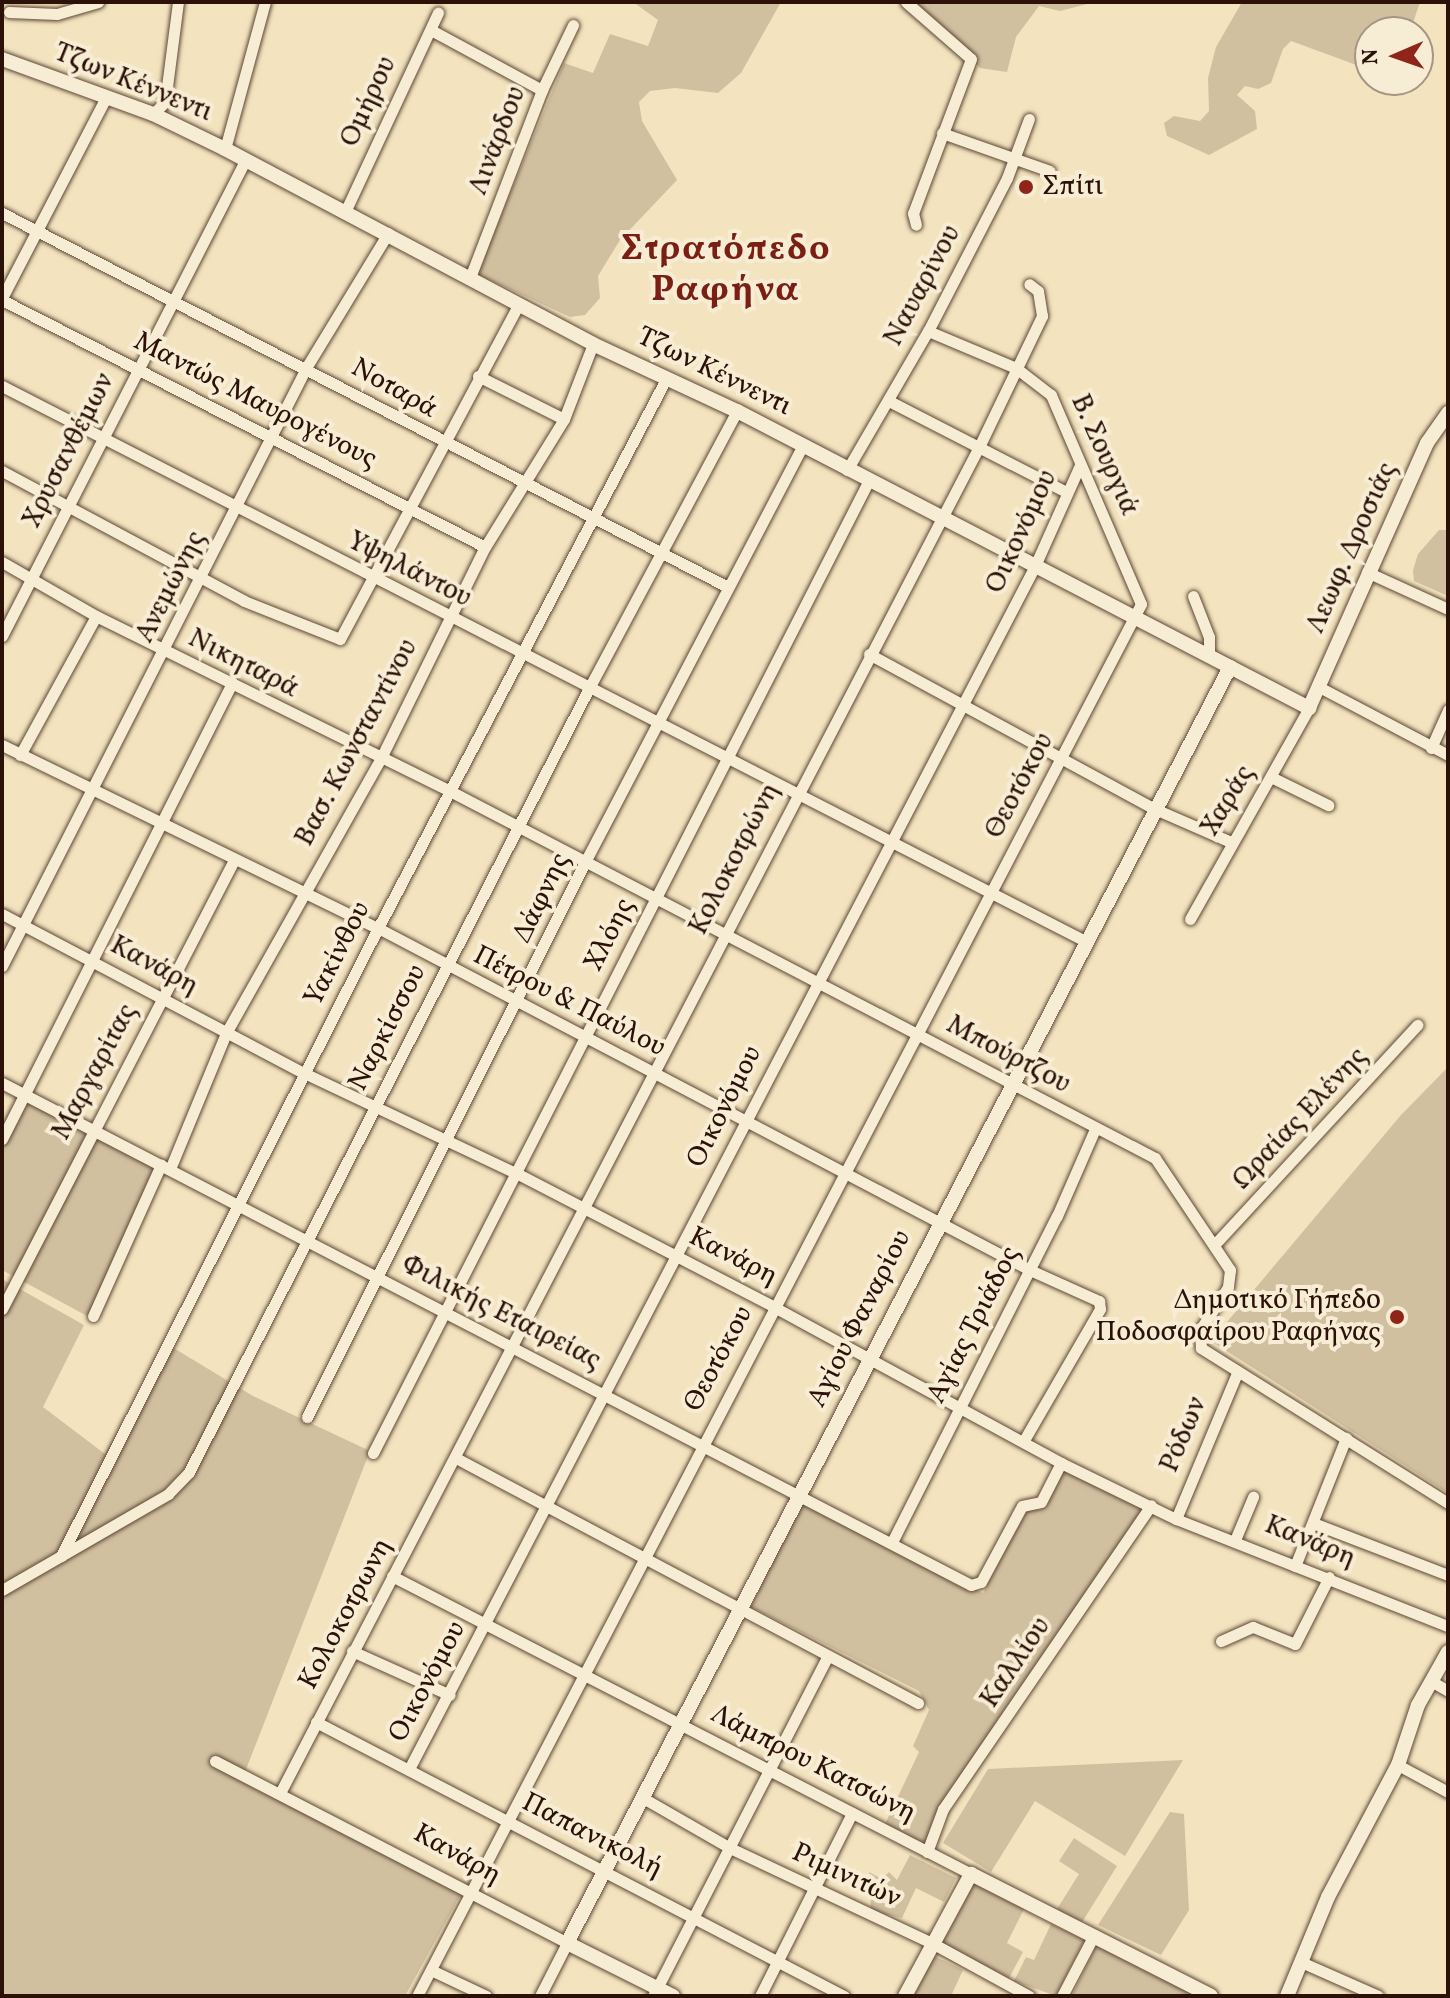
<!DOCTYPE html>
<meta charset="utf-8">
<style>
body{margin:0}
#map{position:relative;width:1450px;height:1998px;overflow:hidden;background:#f3e4bf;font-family:Vollkorn,serif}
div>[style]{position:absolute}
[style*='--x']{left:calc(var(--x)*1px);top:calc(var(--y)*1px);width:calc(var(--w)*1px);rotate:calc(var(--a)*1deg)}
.green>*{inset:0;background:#d1c0a0}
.roads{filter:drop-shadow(0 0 2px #5d4635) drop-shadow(0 0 2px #5d4635)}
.minor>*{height:11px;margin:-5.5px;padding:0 5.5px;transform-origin:5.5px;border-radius:5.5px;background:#f7edd5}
.tertiary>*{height:14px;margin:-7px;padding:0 7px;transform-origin:7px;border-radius:7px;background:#f7edd5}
.dots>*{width:22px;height:22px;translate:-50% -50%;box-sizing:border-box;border:4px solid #f7edd5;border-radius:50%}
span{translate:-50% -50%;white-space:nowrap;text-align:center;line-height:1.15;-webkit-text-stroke:8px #f7edd5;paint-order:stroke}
.street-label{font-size:28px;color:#2b1107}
.poi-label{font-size:28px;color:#2b1107}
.left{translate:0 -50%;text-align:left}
.right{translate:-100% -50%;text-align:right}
.district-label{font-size:36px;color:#7a1f14;font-weight:700;letter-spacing:2px}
.frame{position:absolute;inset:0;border:4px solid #2b1107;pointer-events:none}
.north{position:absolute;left:1354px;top:16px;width:80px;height:80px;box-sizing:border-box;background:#f7edd5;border:2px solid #a59583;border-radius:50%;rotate:268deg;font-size:22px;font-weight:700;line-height:32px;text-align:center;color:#2b1107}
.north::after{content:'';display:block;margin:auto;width:28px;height:36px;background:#8f2418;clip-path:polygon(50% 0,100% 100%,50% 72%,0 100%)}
</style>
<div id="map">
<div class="green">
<div style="clip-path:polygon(633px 2px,781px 2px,741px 73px,718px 93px,675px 88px,650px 91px,639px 102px,642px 121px,677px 180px,620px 240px,598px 276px,600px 298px,585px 315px,570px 317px,477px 274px,564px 63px,593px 73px,610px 34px,648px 46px,658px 20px)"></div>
<div style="clip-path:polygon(913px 2px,1095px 2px,1060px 11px,1039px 6px,1016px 37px,1007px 72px,980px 68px)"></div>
<div style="clip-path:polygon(1242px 2px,1420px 2px,1410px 32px,1370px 32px,1370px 70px,1291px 41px,1283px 49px,1271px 83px,1258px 89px,1245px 86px,1237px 95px,1255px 111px,1257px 129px,1209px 155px,1167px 136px,1164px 123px,1174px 116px,1200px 121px,1209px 111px,1208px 78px,1216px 47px)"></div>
<div style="clip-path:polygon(1439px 530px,1448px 530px,1448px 596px,1414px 581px,1413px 570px,1418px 554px)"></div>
<div style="clip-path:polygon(1448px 1067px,1448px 1493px,1211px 1341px,1401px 1115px)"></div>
<div style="clip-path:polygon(27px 1102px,104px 1135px,157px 1167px,89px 1317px,2px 1270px,2px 1151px)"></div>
<div style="clip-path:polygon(2px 1279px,84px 1325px,43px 1407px,105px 1454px,167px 1344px,253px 1396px,370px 1451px,245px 1772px,461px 1894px,405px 1996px,2px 1996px)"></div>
<div style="clip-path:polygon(1063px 1464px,1147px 1506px,926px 1846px,885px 1824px,919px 1752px,913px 1746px,929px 1710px,919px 1691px,751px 1607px,802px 1497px,983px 1593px,1027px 1508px,1040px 1510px)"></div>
<div style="clip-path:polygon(1183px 1760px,1125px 1856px,1035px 1801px,991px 1872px,943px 1843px,988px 1769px)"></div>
<div style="clip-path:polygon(1170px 1812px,1184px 1814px,1189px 1910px,1161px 1955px,1098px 1925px)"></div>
<div style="clip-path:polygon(1074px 1838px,1117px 1866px,1081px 1924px,1057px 1909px,1079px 1874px,1059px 1861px)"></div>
<div style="clip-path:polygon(910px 1855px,956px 1878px,944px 1902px,916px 1888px,902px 1918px,871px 1911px,869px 1872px,882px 1879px,889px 1872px,897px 1880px)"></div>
<div style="clip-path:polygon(974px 1882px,1025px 1907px,1007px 1943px,1023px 1952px,1008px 1980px,941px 1943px)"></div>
<div style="clip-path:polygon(1051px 1924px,1085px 1940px,1056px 1996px,1014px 1981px,1026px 1957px,1034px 1960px)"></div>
<div style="clip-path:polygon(1096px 1946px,1200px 1996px,1072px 1996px)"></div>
<div style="clip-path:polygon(934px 1956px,963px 1970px,951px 1996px,914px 1996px)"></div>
</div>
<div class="roads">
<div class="minor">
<div style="--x:906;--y:2;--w:86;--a:41.2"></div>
<div style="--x:971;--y:59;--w:165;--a:110.6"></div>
<div style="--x:913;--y:213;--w:12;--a:76"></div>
<div style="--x:9;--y:12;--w:48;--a:2.4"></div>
<div style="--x:57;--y:14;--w:43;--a:-16.3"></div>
<div style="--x:431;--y:30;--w:126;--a:28.4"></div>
<div style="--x:153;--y:114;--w:17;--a:-45"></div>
<div style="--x:165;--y:102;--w:101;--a:-82.6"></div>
<div style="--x:942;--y:133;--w:114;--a:19.4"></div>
<div style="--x:225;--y:149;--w:152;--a:-74.8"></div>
<div style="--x:345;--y:212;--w:220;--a:-65"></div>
<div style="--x:2;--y:213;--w:817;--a:27.26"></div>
<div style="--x:471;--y:275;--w:198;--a:-69"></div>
<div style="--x:542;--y:90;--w:72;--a:-64.5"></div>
<div style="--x:2;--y:298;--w:226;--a:-62.6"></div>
<div style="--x:2;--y:300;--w:542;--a:27.08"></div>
<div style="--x:478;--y:376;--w:96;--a:26.6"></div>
<div style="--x:2;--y:386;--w:1219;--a:27.13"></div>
<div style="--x:889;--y:401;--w:199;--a:27.2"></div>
<div style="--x:847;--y:470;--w:161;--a:-59.8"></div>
<div style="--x:928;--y:331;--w:172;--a:-62.7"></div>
<div style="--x:1007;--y:178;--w:63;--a:-69.6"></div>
<div style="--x:2;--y:471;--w:275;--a:28.2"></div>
<div style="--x:244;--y:601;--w:103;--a:21.6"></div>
<div style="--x:340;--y:639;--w:380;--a:-61.9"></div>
<div style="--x:2;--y:562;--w:108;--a:29.9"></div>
<div style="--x:96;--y:616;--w:395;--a:26.3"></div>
<div style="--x:450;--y:791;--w:795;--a:27.5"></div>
<div style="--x:1155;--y:1158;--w:135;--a:56.2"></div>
<div style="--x:1230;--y:1270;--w:17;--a:97"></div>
<div style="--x:1228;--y:1287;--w:51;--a:123.1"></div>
<div style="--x:1200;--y:1330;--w:18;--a:87"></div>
<div style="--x:1201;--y:1348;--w:292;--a:32.1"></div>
<div style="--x:1367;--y:572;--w:89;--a:24.6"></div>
<div style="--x:1193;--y:596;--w:44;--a:68.7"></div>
<div style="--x:1209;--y:637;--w:20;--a:90"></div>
<div style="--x:2;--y:636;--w:534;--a:-62.91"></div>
<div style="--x:869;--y:654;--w:325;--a:28.5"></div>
<div style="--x:1155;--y:809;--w:83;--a:23.5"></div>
<div style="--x:1321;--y:688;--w:144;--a:27.8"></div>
<div style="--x:2;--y:745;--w:418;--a:26"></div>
<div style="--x:378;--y:928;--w:736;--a:27.68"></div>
<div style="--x:1030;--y:1270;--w:76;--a:24.2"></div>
<div style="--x:1099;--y:1301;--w:8;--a:83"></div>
<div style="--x:1100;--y:1309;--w:151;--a:120.1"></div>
<div style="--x:1431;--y:748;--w:42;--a:-65.9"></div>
<div style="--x:20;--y:755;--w:158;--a:-61.3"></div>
<div style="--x:1271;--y:777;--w:64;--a:26.2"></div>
<div style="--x:2;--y:914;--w:341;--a:27.8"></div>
<div style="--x:304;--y:1073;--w:234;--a:25.3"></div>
<div style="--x:516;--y:1173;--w:291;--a:27.4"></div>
<div style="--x:774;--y:1307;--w:327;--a:28.5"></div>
<div style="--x:1061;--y:1463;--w:128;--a:26"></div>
<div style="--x:1176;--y:1519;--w:292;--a:21.5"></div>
<div style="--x:1190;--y:919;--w:242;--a:-60.6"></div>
<div style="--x:2;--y:966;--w:671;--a:-63.05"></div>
<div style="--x:306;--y:368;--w:158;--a:-58.7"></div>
<div style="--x:2;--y:1083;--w:1091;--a:27.39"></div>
<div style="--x:971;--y:1585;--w:10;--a:-17"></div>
<div style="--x:981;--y:1582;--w:86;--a:-61.7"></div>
<div style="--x:1022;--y:1506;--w:19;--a:-12"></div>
<div style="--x:1041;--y:1502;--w:44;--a:-62.9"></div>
<div style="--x:2;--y:1139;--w:511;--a:-63.23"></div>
<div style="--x:170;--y:1169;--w:147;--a:-67.6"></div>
<div style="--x:226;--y:1033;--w:316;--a:-60.6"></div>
<div style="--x:381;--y:758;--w:235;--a:-63.8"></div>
<div style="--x:485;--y:547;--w:150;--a:-58.3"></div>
<div style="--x:564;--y:419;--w:80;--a:-68.9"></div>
<div style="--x:1216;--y:1243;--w:297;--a:-47.3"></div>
<div style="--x:2;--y:1309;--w:505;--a:-62.67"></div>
<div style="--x:93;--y:1316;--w:166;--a:-65.8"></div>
<div style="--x:307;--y:1417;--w:618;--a:-63.39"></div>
<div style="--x:584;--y:864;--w:473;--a:-62.4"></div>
<div style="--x:373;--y:1453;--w:1090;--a:-62.99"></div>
<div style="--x:456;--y:1458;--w:523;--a:27.94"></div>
<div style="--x:1176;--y:1519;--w:160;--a:-67.3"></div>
<div style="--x:1313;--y:1523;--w:145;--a:21.1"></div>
<div style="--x:1235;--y:1540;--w:47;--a:-67.3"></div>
<div style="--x:892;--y:1542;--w:365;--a:-63.2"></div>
<div style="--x:1057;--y:1216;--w:95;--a:-66.4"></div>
<div style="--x:61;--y:1556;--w:703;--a:-63.22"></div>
<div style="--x:378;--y:928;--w:620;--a:-62.32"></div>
<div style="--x:1295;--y:1566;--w:138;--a:-68.3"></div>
<div style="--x:392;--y:1576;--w:651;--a:27.23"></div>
<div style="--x:2;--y:1590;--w:192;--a:-30"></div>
<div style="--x:168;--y:1494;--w:30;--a:-46"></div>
<div style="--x:189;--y:1472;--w:878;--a:-62.97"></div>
<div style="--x:588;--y:690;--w:316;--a:-61.9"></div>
<div style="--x:1221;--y:1641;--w:35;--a:-24"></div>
<div style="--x:1253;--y:1627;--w:45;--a:22"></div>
<div style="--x:1295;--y:1644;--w:75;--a:-63.1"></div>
<div style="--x:352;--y:1651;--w:107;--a:24.2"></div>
<div style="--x:1431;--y:1681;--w:20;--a:30"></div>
<div style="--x:316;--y:1722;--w:595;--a:27.43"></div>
<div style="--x:215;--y:1761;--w:396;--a:27.3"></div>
<div style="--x:567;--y:1943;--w:59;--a:117"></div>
<div style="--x:1398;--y:1765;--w:57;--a:28.4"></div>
<div style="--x:409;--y:1769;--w:1354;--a:-62.51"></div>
<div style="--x:1034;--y:568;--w:113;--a:-65.9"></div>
<div style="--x:280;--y:1793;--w:1514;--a:-62.56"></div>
<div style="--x:978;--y:449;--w:148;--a:-64.3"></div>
<div style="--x:1042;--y:316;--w:25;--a:-99"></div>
<div style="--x:1038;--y:291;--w:11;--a:-142"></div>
<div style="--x:643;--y:1798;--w:100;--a:29.9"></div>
<div style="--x:730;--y:1848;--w:223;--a:25.2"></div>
<div style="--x:932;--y:1943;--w:111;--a:28.7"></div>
<div style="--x:927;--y:1852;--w:46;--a:-69.6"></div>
<div style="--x:943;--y:1809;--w:368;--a:-55.6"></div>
<div style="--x:1301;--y:1962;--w:84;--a:23.8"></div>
<div style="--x:431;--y:1970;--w:61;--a:25.3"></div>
<div style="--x:417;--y:1996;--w:1569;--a:-62.52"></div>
<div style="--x:1141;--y:604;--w:228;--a:-113.3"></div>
<div style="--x:1051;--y:395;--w:44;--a:-142.4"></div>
<div style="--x:1016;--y:368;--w:95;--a:-157.2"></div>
<div style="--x:653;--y:1996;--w:381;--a:-62.8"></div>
<div style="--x:760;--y:1996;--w:205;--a:-63.3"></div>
<div style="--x:1062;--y:1996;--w:69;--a:-62.3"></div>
</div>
<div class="tertiary">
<div style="--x:2;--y:59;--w:161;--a:20"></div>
<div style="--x:153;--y:114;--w:80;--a:25.9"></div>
<div style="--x:225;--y:149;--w:416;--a:27.9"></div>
<div style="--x:593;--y:344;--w:159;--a:25"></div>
<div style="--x:737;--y:411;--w:645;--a:27.44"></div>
<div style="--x:1309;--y:708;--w:290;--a:-66"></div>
<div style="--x:1427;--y:443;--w:37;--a:-55"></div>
<div style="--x:673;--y:1996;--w:119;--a:-153.4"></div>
<div style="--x:567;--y:1943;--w:1438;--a:-62.54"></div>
<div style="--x:905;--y:1996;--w:139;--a:-61.6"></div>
<div style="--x:971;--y:1874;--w:269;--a:26.9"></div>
<div style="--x:1287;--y:1996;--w:107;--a:-67.5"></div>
<div style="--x:1328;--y:1897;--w:149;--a:-62.1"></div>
<div style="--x:1398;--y:1765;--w:63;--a:-71.6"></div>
<div style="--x:1418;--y:1705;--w:61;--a:-60.5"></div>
</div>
</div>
<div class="dots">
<div style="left:1026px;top:187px;background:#8f2418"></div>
<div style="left:1397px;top:1317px;background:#8f2418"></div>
</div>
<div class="street-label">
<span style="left:133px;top:83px;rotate:22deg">Τζων Κέννεντι</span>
<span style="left:369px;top:102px;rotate:-65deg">Ομήρου</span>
<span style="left:498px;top:141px;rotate:-69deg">Λινάρδου</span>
<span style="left:923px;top:286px;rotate:-62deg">Ναυαρίνου</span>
<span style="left:714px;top:372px;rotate:26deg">Τζων Κέννεντι</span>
<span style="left:394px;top:389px;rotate:29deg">Νοταρά</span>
<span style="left:255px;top:401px;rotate:27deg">Μαντώς Μαυρογένους</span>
<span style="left:69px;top:451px;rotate:-63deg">Χρυσανθέμων</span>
<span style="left:1104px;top:455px;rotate:66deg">Β. Σουργιά</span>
<span style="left:1022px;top:532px;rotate:-65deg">Οικονόμου</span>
<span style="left:1352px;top:548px;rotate:-66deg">Λεωφ. Δροσιάς</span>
<span style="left:409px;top:570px;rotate:27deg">Υψηλάντου</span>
<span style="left:171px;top:587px;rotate:-63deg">Ανεμώνης</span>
<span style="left:243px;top:664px;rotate:27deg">Νικηταρά</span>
<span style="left:357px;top:743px;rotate:-62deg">Βασ. Κωνσταντίνου</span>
<span style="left:1020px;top:786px;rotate:-62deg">Θεοτόκου</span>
<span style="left:1228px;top:801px;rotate:-59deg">Χαράς</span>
<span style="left:735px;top:859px;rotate:-63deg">Κολοκοτρώνη</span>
<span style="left:542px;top:898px;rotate:-64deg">Δάφνης</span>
<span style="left:610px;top:935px;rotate:-63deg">Χλόης</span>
<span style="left:338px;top:954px;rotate:-63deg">Υακίνθου</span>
<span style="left:154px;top:966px;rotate:28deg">Κανάρη</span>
<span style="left:569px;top:1002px;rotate:27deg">Πέτρου &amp; Παύλου</span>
<span style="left:388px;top:1028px;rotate:-63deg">Ναρκίσσου</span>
<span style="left:1008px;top:1055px;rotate:28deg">Μπούρτζου</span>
<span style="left:95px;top:1072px;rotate:-62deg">Μαργαρίτας</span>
<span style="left:725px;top:1107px;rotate:-63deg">Οικονόμου</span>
<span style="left:1300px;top:1119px;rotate:-47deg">Ωραίας Ελένης</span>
<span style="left:733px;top:1257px;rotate:27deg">Κανάρη</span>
<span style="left:501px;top:1313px;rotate:27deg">Φιλικής Εταιρείας</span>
<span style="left:860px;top:1319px;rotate:-63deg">Αγίου Φαναρίου</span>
<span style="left:974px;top:1325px;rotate:-63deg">Αγίας Τριάδος</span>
<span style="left:719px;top:1359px;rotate:-62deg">Θεοτόκου</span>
<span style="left:1184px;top:1435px;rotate:-67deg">Ρόδων</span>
<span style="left:1310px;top:1542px;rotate:22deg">Κανάρη</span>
<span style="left:346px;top:1614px;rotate:-62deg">Κολοκοτρωνη</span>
<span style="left:1016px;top:1663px;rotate:-56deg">Καλλίου</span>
<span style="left:428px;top:1682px;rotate:-62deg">Οικονόμου</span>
<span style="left:813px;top:1764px;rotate:27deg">Λάμπρου Κατσώνη</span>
<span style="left:592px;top:1836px;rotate:27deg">Παπανικολή</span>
<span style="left:457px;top:1855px;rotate:29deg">Κανάρη</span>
<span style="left:846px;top:1876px;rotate:25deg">Ριμινιτών</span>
</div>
<div class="poi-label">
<span class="left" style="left:1042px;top:187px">Σπίτι</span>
<span class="right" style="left:1381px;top:1317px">Δημοτικό Γήπεδο<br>Ποδοσφαίρου Ραφήνας</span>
</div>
<div class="district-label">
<span style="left:726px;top:271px">Στρατόπεδο<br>Ραφήνα</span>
</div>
<div class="frame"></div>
<div class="north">N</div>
</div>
